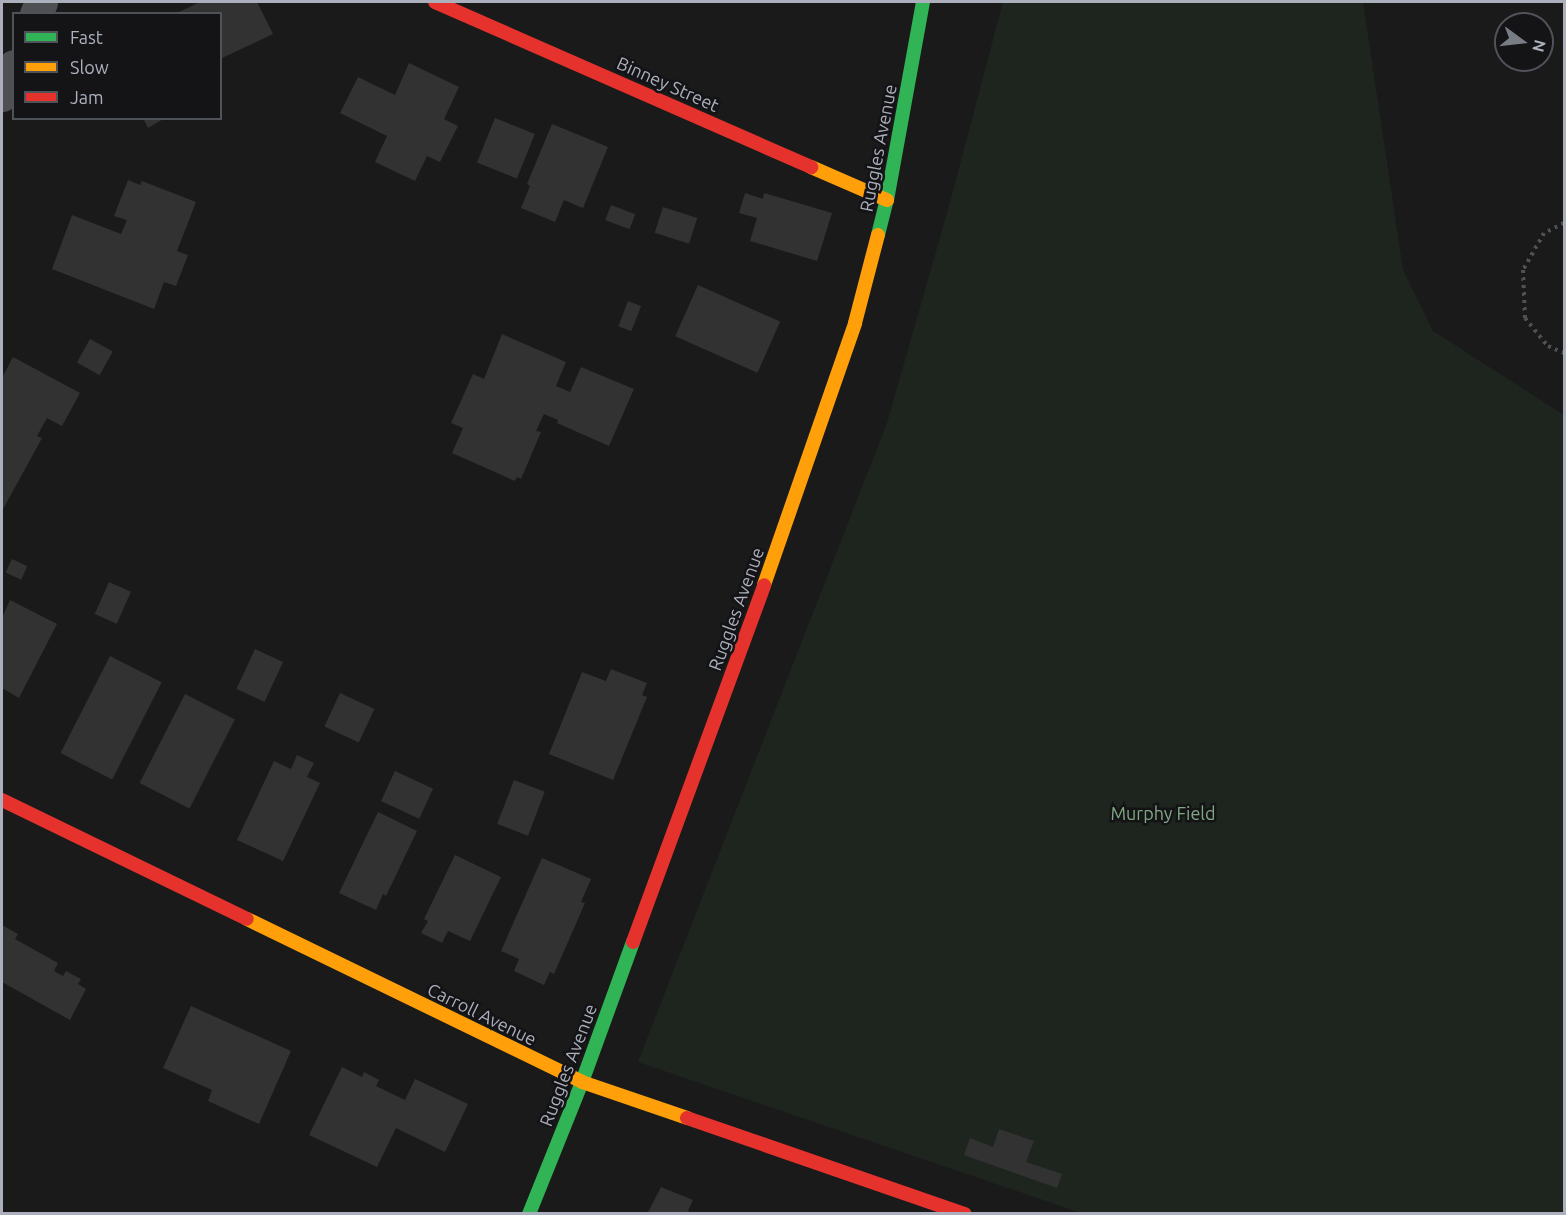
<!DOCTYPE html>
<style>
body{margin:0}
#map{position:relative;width:1566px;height:1215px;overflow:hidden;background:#1a1a1b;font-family:Ubuntu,sans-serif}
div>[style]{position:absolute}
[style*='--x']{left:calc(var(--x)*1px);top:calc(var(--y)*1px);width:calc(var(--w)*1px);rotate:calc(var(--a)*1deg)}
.green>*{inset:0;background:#1e251f}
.building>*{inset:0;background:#323233;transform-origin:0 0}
.path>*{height:4px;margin-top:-2px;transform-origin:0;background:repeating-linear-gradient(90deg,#505155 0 3px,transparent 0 7.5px)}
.street>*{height:33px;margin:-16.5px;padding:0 16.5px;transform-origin:16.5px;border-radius:16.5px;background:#4e5054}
.fast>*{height:14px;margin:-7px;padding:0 7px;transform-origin:7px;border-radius:7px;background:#30b455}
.slow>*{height:14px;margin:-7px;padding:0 7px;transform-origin:7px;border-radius:7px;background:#ff9f0a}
.jam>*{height:14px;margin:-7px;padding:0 7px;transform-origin:7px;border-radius:7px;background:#e5322d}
span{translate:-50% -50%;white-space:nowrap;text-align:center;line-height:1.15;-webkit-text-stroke:5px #141417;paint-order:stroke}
.street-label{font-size:18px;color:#abb0bc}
.park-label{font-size:18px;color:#81a783}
.frame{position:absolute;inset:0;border:3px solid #abb0bc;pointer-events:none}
.legend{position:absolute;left:12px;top:12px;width:210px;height:108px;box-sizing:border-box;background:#141417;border:2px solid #505259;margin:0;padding:8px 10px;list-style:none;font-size:18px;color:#abb0bc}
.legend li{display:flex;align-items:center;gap:12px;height:30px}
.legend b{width:30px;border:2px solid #505259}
.north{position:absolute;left:1494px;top:12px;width:60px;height:60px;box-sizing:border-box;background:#141417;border:2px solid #505259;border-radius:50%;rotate:105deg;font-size:16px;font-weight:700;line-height:24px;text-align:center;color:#abb0bc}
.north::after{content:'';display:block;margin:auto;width:21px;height:27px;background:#787c84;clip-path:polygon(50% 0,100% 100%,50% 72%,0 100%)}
</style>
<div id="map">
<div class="green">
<div style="clip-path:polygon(1003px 2px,1363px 2px,1403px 270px,1433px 331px,1564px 415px,1564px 1213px,1081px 1213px,638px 1062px,887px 423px,949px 206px)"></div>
</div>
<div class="building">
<div style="clip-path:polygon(200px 2px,257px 2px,273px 34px,220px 59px,220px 14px,175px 14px)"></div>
<div style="clip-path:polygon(409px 63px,459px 87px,444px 119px,458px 126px,440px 162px,427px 156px,415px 181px,375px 162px,387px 136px,340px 113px,358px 77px,395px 95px)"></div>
<div style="clip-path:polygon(143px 118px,165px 118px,148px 128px)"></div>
<div style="left:495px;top:118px;width:43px;height:48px;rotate:22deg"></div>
<div style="clip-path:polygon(552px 124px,608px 147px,583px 208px,564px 200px,555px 222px,521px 208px,530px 186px,527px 184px)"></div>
<div style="clip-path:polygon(128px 180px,140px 185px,142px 181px,196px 202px,177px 251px,188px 255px,176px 286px,164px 282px,154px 309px,52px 269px,72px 215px,121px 234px,127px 220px,114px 216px)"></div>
<div style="clip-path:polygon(745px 193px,763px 199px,764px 193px,832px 213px,817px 261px,750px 241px,757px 218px,739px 213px)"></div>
<div style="left:611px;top:205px;width:26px;height:16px;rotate:21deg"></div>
<div style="left:663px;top:207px;width:36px;height:27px;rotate:18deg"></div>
<div style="left:698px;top:285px;width:90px;height:56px;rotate:24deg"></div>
<div style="left:628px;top:301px;width:14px;height:27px;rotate:21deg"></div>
<div style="clip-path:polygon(502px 334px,566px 362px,556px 386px,570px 392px,581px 367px,634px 389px,609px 446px,557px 423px,558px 420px,544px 414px,536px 431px,541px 432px,521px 479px,517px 477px,515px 481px,452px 453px,463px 428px,451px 423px,473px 374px,484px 379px)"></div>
<div style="left:90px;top:339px;width:26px;height:27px;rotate:29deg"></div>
<div style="clip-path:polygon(13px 357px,80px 393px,62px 426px,47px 418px,37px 436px,42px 438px,2px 511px,2px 378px)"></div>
<div style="left:12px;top:559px;width:17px;height:15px;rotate:25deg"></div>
<div style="left:109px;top:582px;width:24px;height:35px;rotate:24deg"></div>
<div style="clip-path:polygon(10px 600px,57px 624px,19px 698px,2px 688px,2px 618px)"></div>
<div style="left:255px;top:649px;width:31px;height:44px;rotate:25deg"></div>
<div style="left:110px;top:656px;width:58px;height:109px;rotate:27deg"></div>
<div style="clip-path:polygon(611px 669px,647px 683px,642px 695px,647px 697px,613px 780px,549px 754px,582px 672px,606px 681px)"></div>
<div style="left:340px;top:693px;width:38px;height:37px;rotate:25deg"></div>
<div style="left:185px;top:694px;width:56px;height:100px;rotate:27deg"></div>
<div style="clip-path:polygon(297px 755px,314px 763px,307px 777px,320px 783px,283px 861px,237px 840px,274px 761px,291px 769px)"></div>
<div style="left:395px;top:771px;width:42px;height:33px;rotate:25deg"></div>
<div style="left:514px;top:780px;width:33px;height:47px;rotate:21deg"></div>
<div style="clip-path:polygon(378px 812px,417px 831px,386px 896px,383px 894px,376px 910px,339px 893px)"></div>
<div style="clip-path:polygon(455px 855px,501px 877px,470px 941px,448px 931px,442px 943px,421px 933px,428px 921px,424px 919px)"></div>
<div style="clip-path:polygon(542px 858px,591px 879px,581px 902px,585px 903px,554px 974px,550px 972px,544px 985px,514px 971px,519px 959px,501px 951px)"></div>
<div style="clip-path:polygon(2px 925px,18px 934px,15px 939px,58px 963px,54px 971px,63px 976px,66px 971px,81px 979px,78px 984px,86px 989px,70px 1020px,2px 982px)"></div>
<div style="clip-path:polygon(191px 1006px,291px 1051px,259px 1124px,208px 1101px,212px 1090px,163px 1068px)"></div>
<div style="clip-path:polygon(342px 1067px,362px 1077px,364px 1072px,379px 1080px,376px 1086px,405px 1100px,415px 1079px,468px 1104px,445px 1152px,396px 1128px,377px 1167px,309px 1135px)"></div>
<div style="clip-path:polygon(999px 1129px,1034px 1141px,1026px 1162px,1062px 1174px,1057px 1188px,964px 1155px,970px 1138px,993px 1147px)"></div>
<div style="clip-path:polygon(661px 1187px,693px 1200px,688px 1211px,695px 1214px,647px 1214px)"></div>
</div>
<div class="path">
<div style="--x:1564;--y:223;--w:22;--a:153"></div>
<div style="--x:1544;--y:233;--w:43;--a:119.6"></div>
<div style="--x:1523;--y:270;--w:48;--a:87.6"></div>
<div style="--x:1525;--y:318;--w:36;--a:51"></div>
<div style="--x:1548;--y:346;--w:17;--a:24"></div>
</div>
<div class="street">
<div style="--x:36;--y:14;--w:13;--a:-67"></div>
<div style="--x:2;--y:95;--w:31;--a:-68"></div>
</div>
<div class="fast">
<div style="--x:878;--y:235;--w:36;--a:-76"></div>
<div style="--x:887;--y:200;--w:201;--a:-79.7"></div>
<div style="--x:529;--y:1214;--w:142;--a:-68.1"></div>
<div style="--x:582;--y:1082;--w:149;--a:-70"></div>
</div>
<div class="slow">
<div style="--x:811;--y:167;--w:83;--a:23.5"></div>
<div style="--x:764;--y:585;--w:277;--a:-70.8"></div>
<div style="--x:855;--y:323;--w:91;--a:-75.4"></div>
<div style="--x:247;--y:919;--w:373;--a:25.9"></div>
<div style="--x:582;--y:1082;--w:111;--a:18.9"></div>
</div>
<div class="jam">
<div style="--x:435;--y:2;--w:411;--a:23.7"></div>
<div style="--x:2;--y:800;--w:272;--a:25.9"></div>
<div style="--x:633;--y:942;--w:380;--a:-69.8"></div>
<div style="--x:687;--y:1118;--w:294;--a:19.1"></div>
</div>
<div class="street-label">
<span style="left:668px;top:84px;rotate:24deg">Binney Street</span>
<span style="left:878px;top:148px;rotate:-79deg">Ruggles Avenue</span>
<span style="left:736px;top:609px;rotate:-70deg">Ruggles Avenue</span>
<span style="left:482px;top:1014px;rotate:26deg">Carroll Avenue</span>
<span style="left:568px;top:1065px;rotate:-69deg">Ruggles Avenue</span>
</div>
<div class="park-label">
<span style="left:1163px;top:813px">Murphy Field</span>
</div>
<div class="frame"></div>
<ul class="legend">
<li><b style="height:8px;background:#30b455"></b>Fast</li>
<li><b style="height:8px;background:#ff9f0a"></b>Slow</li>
<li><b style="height:8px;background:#e5322d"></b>Jam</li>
</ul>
<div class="north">N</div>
</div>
